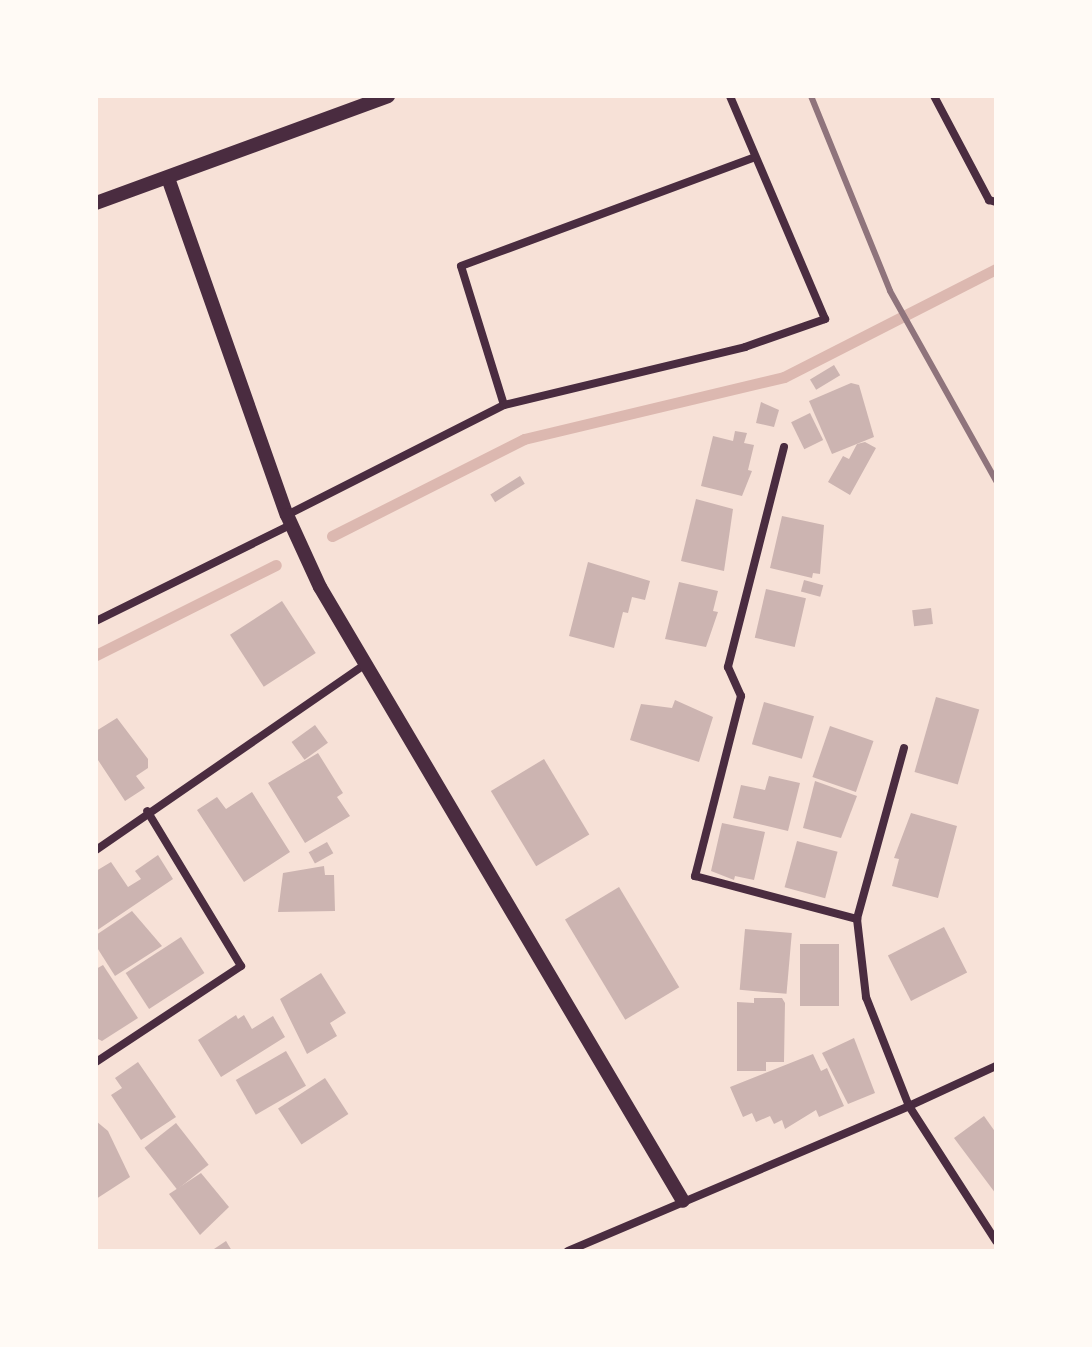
<!DOCTYPE html>
<style>
body{margin:0}
#map{position:relative;width:1092px;height:1347px;overflow:hidden;background:#f7e1d7;font-family:Signika,sans-serif}
div>[style]{position:absolute}
[style*='--x']{left:calc(var(--x)*1px);top:calc(var(--y)*1px);width:calc(var(--w)*1px);rotate:calc(var(--a)*1deg)}
.stream>*{height:11px;margin:-5.5px;padding:0 5.5px;transform-origin:5.5px;border-radius:5.5px;background:#dcb8b0}
.building>*{inset:0;background:#ccb4b1;transform-origin:0 0}
.minor>*{height:8px;margin:-4px;padding:0 4px;transform-origin:4px;border-radius:4px;background:#4a2c40}
.tertiary>*{height:14px;margin:-7px;padding:0 7px;transform-origin:7px;border-radius:7px;background:#4a2c40}
.rail>*{height:6px;margin:-3px;padding:0 3px;transform-origin:3px;border-radius:3px;background:#8f747c}
span{translate:-50% -50%;white-space:nowrap;text-align:center;line-height:1.15;-webkit-text-stroke:7px #fffaf5;paint-order:stroke}
.frame{position:absolute;inset:0;border:98px solid #fffaf5;pointer-events:none}
</style>
<div id="map">
<div class="stream">
<div style="--x:332;--y:536;--w:215;--a:-26.8"></div>
<div style="--x:524;--y:439;--w:267;--a:-13.4"></div>
<div style="--x:784;--y:377;--w:238;--a:-27"></div>
<div style="--x:96;--y:655;--w:201;--a:-26.6"></div>
</div>
<div class="building">
<div style="left:834px;top:365px;width:12px;height:28px;rotate:59deg"></div>
<div style="clip-path:polygon(851px 383px,859px 385px,874px 437px,832px 454px,809px 401px)"></div>
<div style="clip-path:polygon(761px 402px,779px 410px,774px 427px,756px 423px)"></div>
<div style="left:810px;top:413px;width:30px;height:21px;rotate:64deg"></div>
<div style="clip-path:polygon(735px 431px,747px 433px,744px 443px,754px 445px,748px 470px,752px 471px,742px 496px,701px 486px,713px 436px,733px 441px)"></div>
<div style="clip-path:polygon(865px 442px,876px 448px,850px 495px,828px 482px,843px 456px,849px 459px,857px 444px)"></div>
<div style="left:520px;top:476px;width:9px;height:35px;rotate:58deg"></div>
<div style="clip-path:polygon(696px 499px,733px 509px,724px 571px,681px 561px)"></div>
<div style="clip-path:polygon(782px 516px,824px 525px,820px 574px,813px 573px,812px 578px,770px 568px)"></div>
<div style="clip-path:polygon(588px 562px,650px 581px,645px 600px,632px 597px,628px 613px,623px 612px,614px 648px,569px 636px)"></div>
<div style="left:804px;top:580px;width:20px;height:12px;rotate:15deg"></div>
<div style="clip-path:polygon(679px 582px,718px 591px,713px 611px,718px 612px,706px 647px,665px 639px)"></div>
<div style="left:766px;top:589px;width:41px;height:50px;rotate:13deg"></div>
<div style="left:282px;top:601px;width:62px;height:62px;rotate:57deg"></div>
<div style="left:931px;top:608px;width:16px;height:19px;rotate:83deg"></div>
<div style="left:936px;top:697px;width:45px;height:78px;rotate:16deg"></div>
<div style="clip-path:polygon(675px 700px,713px 717px,699px 762px,630px 740px,641px 704px,672px 708px)"></div>
<div style="left:764px;top:702px;width:52px;height:44px;rotate:16deg"></div>
<div style="clip-path:polygon(117px 718px,148px 759px,148px 768px,136px 776px,145px 788px,125px 801px,96px 757px,96px 731px)"></div>
<div style="left:315px;top:725px;width:22px;height:29px;rotate:54deg"></div>
<div style="left:830px;top:726px;width:46px;height:54px;rotate:19deg"></div>
<div style="clip-path:polygon(318px 753px,343px 793px,337px 797px,350px 816px,305px 843px,268px 783px)"></div>
<div style="left:544px;top:759px;width:88px;height:62px;rotate:59deg"></div>
<div style="clip-path:polygon(769px 776px,800px 783px,788px 831px,733px 818px,741px 785px,765px 790px)"></div>
<div style="clip-path:polygon(815px 781px,857px 796px,841px 838px,803px 828px)"></div>
<div style="clip-path:polygon(252px 792px,290px 852px,244px 882px,197px 810px,217px 797px,226px 809px)"></div>
<div style="clip-path:polygon(911px 813px,957px 826px,938px 898px,892px 886px,899px 859px,894px 858px)"></div>
<div style="clip-path:polygon(722px 823px,765px 832px,754px 880px,735px 876px,734px 880px,711px 871px)"></div>
<div style="left:797px;top:841px;width:42px;height:48px;rotate:15deg"></div>
<div style="left:327px;top:842px;width:13px;height:21px;rotate:61deg"></div>
<div style="clip-path:polygon(158px 855px,173px 879px,96px 931px,96px 871px,111px 862px,128px 887px,141px 879px,135px 871px)"></div>
<div style="clip-path:polygon(324px 866px,325px 875px,334px 875px,335px 911px,278px 912px,283px 873px)"></div>
<div style="left:619px;top:887px;width:117px;height:63px;rotate:59deg"></div>
<div style="clip-path:polygon(132px 911px,162px 946px,115px 976px,96px 946px,96px 935px)"></div>
<div style="left:944px;top:927px;width:51px;height:63px;rotate:63deg"></div>
<div style="left:745px;top:929px;width:47px;height:61px;rotate:5deg"></div>
<div style="left:181px;top:937px;width:43px;height:66px;rotate:57deg"></div>
<div style="left:800px;top:944px;width:39px;height:62px"></div>
<div style="clip-path:polygon(103px 965px,138px 1018px,102px 1041px,96px 1038px,96px 969px)"></div>
<div style="clip-path:polygon(321px 973px,346px 1013px,330px 1023px,337px 1036px,307px 1054px,280px 999px)"></div>
<div style="clip-path:polygon(754px 998px,782px 998px,785px 1003px,784px 1062px,766px 1062px,766px 1071px,737px 1071px,737px 1002px,754px 1003px)"></div>
<div style="clip-path:polygon(236px 1015px,238px 1019px,244px 1015px,252px 1029px,273px 1016px,285px 1037px,221px 1077px,198px 1040px)"></div>
<div style="clip-path:polygon(854px 1038px,875px 1093px,848px 1104px,822px 1053px)"></div>
<div style="left:286px;top:1051px;width:40px;height:58px;rotate:60deg"></div>
<div style="clip-path:polygon(813px 1054px,821px 1071px,827px 1068px,844px 1106px,819px 1117px,816px 1110px,785px 1129px,782px 1120px,774px 1124px,770px 1116px,756px 1122px,752px 1113px,743px 1117px,730px 1087px)"></div>
<div style="clip-path:polygon(138px 1062px,176px 1117px,141px 1140px,111px 1095px,122px 1088px,115px 1078px)"></div>
<div style="left:325px;top:1078px;width:43px;height:56px;rotate:57deg"></div>
<div style="clip-path:polygon(984px 1116px,996px 1133px,996px 1194px,954px 1138px)"></div>
<div style="clip-path:polygon(96px 1121px,108px 1131px,130px 1177px,96px 1199px)"></div>
<div style="left:176px;top:1123px;width:53px;height:40px;rotate:52deg"></div>
<div style="clip-path:polygon(201px 1173px,229px 1207px,200px 1235px,169px 1194px)"></div>
<div style="clip-path:polygon(226px 1241px,232px 1251px,211px 1251px)"></div>
</div>
<div class="minor">
<div style="--x:934;--y:96;--w:118;--a:62.1"></div>
<div style="--x:989;--y:200;--w:7;--a:16"></div>
<div style="--x:504;--y:405;--w:145;--a:-107.2"></div>
<div style="--x:461;--y:266;--w:311;--a:-20.3"></div>
<div style="--x:784;--y:447;--w:227;--a:104.3"></div>
<div style="--x:728;--y:667;--w:32;--a:66"></div>
<div style="--x:741;--y:696;--w:186;--a:104.3"></div>
<div style="--x:695;--y:876;--w:168;--a:14.9"></div>
<div style="--x:287;--y:515;--w:243;--a:-26.9"></div>
<div style="--x:504;--y:405;--w:248;--a:-13.5"></div>
<div style="--x:745;--y:347;--w:85;--a:-19.3"></div>
<div style="--x:825;--y:319;--w:242;--a:-113.1"></div>
<div style="--x:96;--y:621;--w:219;--a:-26.3"></div>
<div style="--x:904;--y:748;--w:177;--a:105.4"></div>
<div style="--x:857;--y:919;--w:79;--a:83.4"></div>
<div style="--x:866;--y:997;--w:117;--a:68.5"></div>
<div style="--x:909;--y:1106;--w:96;--a:-24.7"></div>
<div style="--x:96;--y:850;--w:324;--a:-34.6"></div>
<div style="--x:96;--y:1062;--w:174;--a:-33.5"></div>
<div style="--x:241;--y:966;--w:181;--a:-121.2"></div>
<div style="--x:568;--y:1251;--w:371;--a:-23"></div>
<div style="--x:909;--y:1106;--w:161;--a:57.2"></div>
</div>
<div class="tertiary">
<div style="--x:168;--y:178;--w:357;--a:70.6"></div>
<div style="--x:287;--y:515;--w:79;--a:65.4"></div>
<div style="--x:320;--y:587;--w:713;--a:59.41"></div>
<div style="--x:96;--y:203;--w:311;--a:-20.1"></div>
</div>
<div class="rail">
<div style="--x:811;--y:96;--w:210;--a:67.9"></div>
<div style="--x:890;--y:291;--w:218;--a:60.8"></div>
</div>
<div class="frame"></div>
</div>
